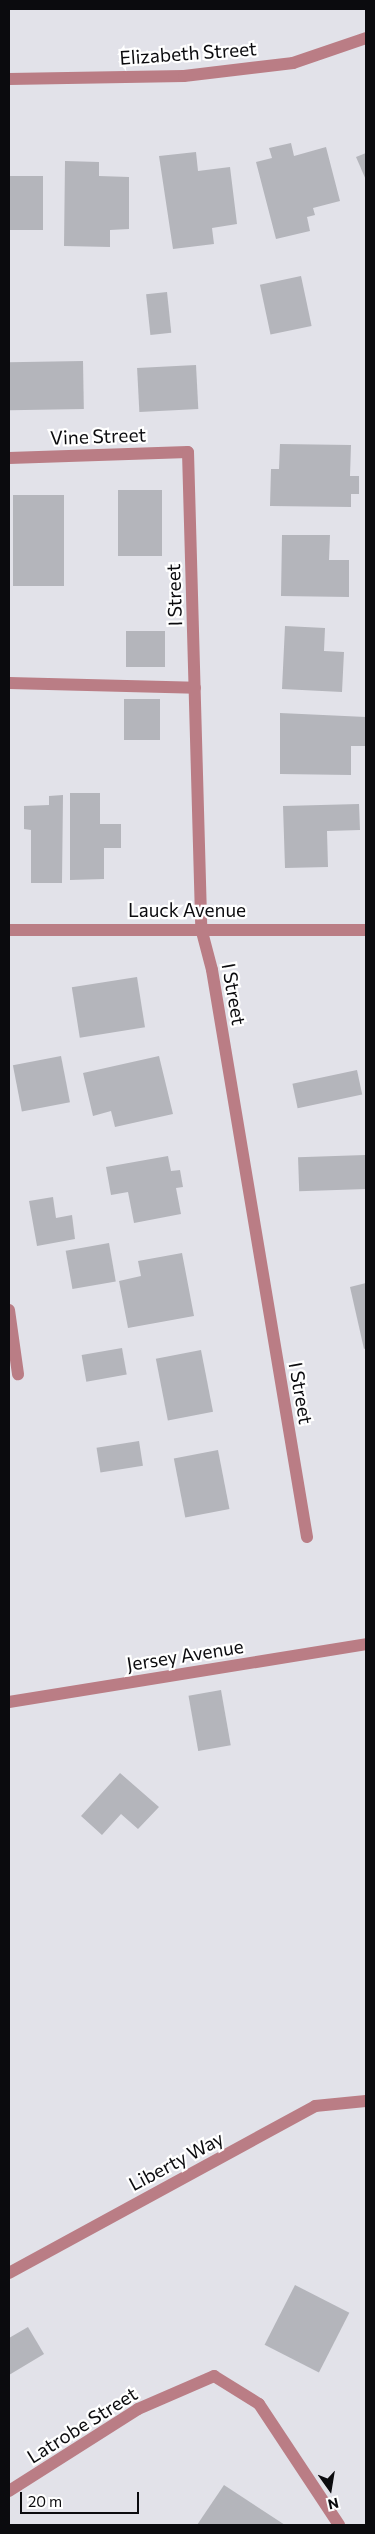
<!DOCTYPE html>
<style>
body{margin:0}
#map{position:relative;width:375px;height:2534px;overflow:hidden;background:#e2e2e9;font-family:Commissioner,sans-serif}
div>[style]{position:absolute}
[style*='--x']{left:calc(var(--x)*1px);top:calc(var(--y)*1px);width:calc(var(--w)*1px);rotate:calc(var(--a)*1deg)}
.building>*{inset:0;background:#b4b5bb;transform-origin:0 0}
.service>*{height:12px;margin:-6px;padding:0 6px;transform-origin:6px;border-radius:6px;background:#ba7d85}
.minor>*{height:12px;margin:-6px;padding:0 6px;transform-origin:6px;border-radius:6px;background:#ba7d85}
.tertiary>*{height:12px;margin:-6px;padding:0 6px;transform-origin:6px;border-radius:6px;background:#ba7d85}
span{translate:-50% -50%;white-space:nowrap;text-align:center;line-height:1.15;-webkit-text-stroke:4.5px #fff;paint-order:stroke}
.street-label{font-size:19px;color:#0b0b0e}
.frame{position:absolute;inset:0;border:10px solid #0b0b0e;pointer-events:none}
.north{position:absolute;left:305px;top:2464px;width:50px;height:50px;-webkit-text-stroke:4px #fff;paint-order:stroke;rotate:167deg;font-size:14px;font-weight:700;line-height:20px;text-align:center;color:#0b0b0e}
.north::after{content:'';display:block;margin:auto;width:18px;height:22px;background:#0b0b0e;clip-path:polygon(50% 0,100% 100%,50% 72%,0 100%)}
.scale{position:absolute;left:20px;top:2492px;width:119px;height:22px;box-sizing:border-box;border:2px solid #0b0b0e;border-top:0;padding-left:6px;font-size:15px;line-height:18px;white-space:nowrap;color:#0b0b0e;-webkit-text-stroke:4px #fff;paint-order:stroke}
</style>
<div id="map">
<div class="building">
<div style="clip-path:polygon(291px 143px,294px 156px,326px 147px,340px 201px,313px 208px,315px 215px,307px 217px,310px 231px,276px 239px,256px 162px,272px 158px,269px 148px)"></div>
<div style="clip-path:polygon(196px 152px,198px 171px,230px 167px,237px 224px,212px 228px,214px 244px,173px 249px,159px 156px)"></div>
<div style="clip-path:polygon(366px 153px,366px 180px,356px 157px)"></div>
<div style="clip-path:polygon(65px 161px,99px 162px,99px 176px,129px 177px,129px 229px,110px 230px,110px 247px,64px 246px)"></div>
<div style="left:9px;top:176px;width:34px;height:54px"></div>
<div style="left:301px;top:276px;width:51px;height:42px;rotate:78deg"></div>
<div style="left:167px;top:292px;width:41px;height:21px;rotate:84deg"></div>
<div style="left:83px;top:361px;width:48px;height:74px;rotate:89deg"></div>
<div style="left:196px;top:365px;width:44px;height:59px;rotate:87deg"></div>
<div style="clip-path:polygon(280px 444px,351px 445px,350px 476px,359px 476px,359px 494px,351px 494px,351px 507px,270px 506px,271px 469px,279px 469px)"></div>
<div style="left:118px;top:490px;width:44px;height:66px"></div>
<div style="left:13px;top:495px;width:51px;height:91px"></div>
<div style="clip-path:polygon(282px 535px,330px 535px,329px 560px,349px 560px,349px 597px,281px 596px)"></div>
<div style="clip-path:polygon(285px 626px,325px 628px,324px 651px,344px 652px,342px 692px,282px 689px)"></div>
<div style="left:126px;top:631px;width:39px;height:36px"></div>
<div style="left:124px;top:699px;width:36px;height:41px"></div>
<div style="clip-path:polygon(280px 713px,366px 717px,366px 746px,351px 746px,351px 775px,280px 774px)"></div>
<div style="clip-path:polygon(70px 793px,100px 793px,100px 824px,121px 824px,121px 848px,104px 848px,104px 879px,70px 880px)"></div>
<div style="clip-path:polygon(63px 795px,62px 883px,31px 883px,31px 830px,24px 829px,24px 806px,49px 805px,49px 796px)"></div>
<div style="clip-path:polygon(359px 804px,360px 830px,327px 831px,328px 867px,285px 868px,283px 806px)"></div>
<div style="left:137px;top:977px;width:51px;height:66px;rotate:81deg"></div>
<div style="left:61px;top:1056px;width:47px;height:49px;rotate:79deg"></div>
<div style="clip-path:polygon(159px 1056px,173px 1114px,115px 1127px,111px 1111px,93px 1116px,83px 1073px)"></div>
<div style="left:357px;top:1070px;width:25px;height:66px;rotate:78deg"></div>
<div style="left:365px;top:1155px;width:34px;height:67px;rotate:88deg"></div>
<div style="clip-path:polygon(168px 1156px,171px 1171px,180px 1170px,183px 1187px,176px 1188px,181px 1214px,134px 1223px,128px 1192px,111px 1195px,106px 1167px)"></div>
<div style="clip-path:polygon(53px 1197px,56px 1218px,72px 1215px,75px 1239px,37px 1246px,29px 1201px)"></div>
<div style="left:109px;top:1243px;width:39px;height:44px;rotate:80deg"></div>
<div style="clip-path:polygon(182px 1253px,194px 1316px,128px 1328px,119px 1281px,141px 1276px,138px 1261px)"></div>
<div style="clip-path:polygon(366px 1283px,366px 1348px,364px 1349px,350px 1287px)"></div>
<div style="left:122px;top:1348px;width:27px;height:41px;rotate:80deg"></div>
<div style="left:201px;top:1350px;width:63px;height:46px;rotate:79deg"></div>
<div style="left:139px;top:1441px;width:25px;height:43px;rotate:81deg"></div>
<div style="left:218px;top:1450px;width:60px;height:45px;rotate:79deg"></div>
<div style="left:221px;top:1690px;width:56px;height:33px;rotate:80deg"></div>
<div style="clip-path:polygon(120px 1773px,159px 1807px,138px 1829px,121px 1814px,102px 1835px,81px 1816px)"></div>
<div style="left:295px;top:2285px;width:61px;height:67px;rotate:27deg"></div>
<div style="clip-path:polygon(28px 2327px,44px 2354px,9px 2375px,9px 2338px)"></div>
<div style="clip-path:polygon(224px 2485px,285px 2525px,197px 2525px)"></div>
</div>
<div class="service">
<div style="--x:9;--y:683;--w:186;--a:1.5"></div>
<div style="--x:9;--y:1310;--w:65;--a:82"></div>
</div>
<div class="minor">
<div style="--x:9;--y:79;--w:175;--a:-1"></div>
<div style="--x:184;--y:76;--w:110;--a:-6.8"></div>
<div style="--x:293;--y:63;--w:77;--a:-18.9"></div>
<div style="--x:9;--y:458;--w:179;--a:-1.9"></div>
<div style="--x:188;--y:452;--w:476;--a:88.4"></div>
<div style="--x:201;--y:928;--w:43;--a:75.3"></div>
<div style="--x:212;--y:970;--w:575;--a:80.49"></div>
<div style="--x:9;--y:930;--w:357;--a:0"></div>
<div style="--x:9;--y:1702;--w:362;--a:-9.2"></div>
<div style="--x:9;--y:2491;--w:153;--a:-32.4"></div>
<div style="--x:138;--y:2409;--w:83;--a:-23.5"></div>
<div style="--x:214;--y:2376;--w:53;--a:31.9"></div>
<div style="--x:259;--y:2404;--w:145;--a:56.5"></div>
</div>
<div class="tertiary">
<div style="--x:9;--y:2273;--w:349;--a:-28.6"></div>
<div style="--x:315;--y:2106;--w:51;--a:-5.6"></div>
</div>
<div class="street-label">
<span style="left:188px;top:53px;rotate:-4deg">Elizabeth Street</span>
<span style="left:98px;top:436px;rotate:-2deg">Vine Street</span>
<span style="left:174px;top:595px;rotate:-92deg">I Street</span>
<span style="left:187px;top:910px">Lauck Avenue</span>
<span style="left:234px;top:994px;rotate:80deg">I Street</span>
<span style="left:301px;top:1393px;rotate:80deg">I Street</span>
<span style="left:185px;top:1655px;rotate:-9deg">Jersey Avenue</span>
<span style="left:176px;top:2161px;rotate:-28deg">Liberty Way</span>
<span style="left:82px;top:2425px;rotate:-32deg">Latrobe Street</span>
</div>
<div class="frame"></div>
<div class="north">N</div>
<div class="scale">20 m</div>
</div>
